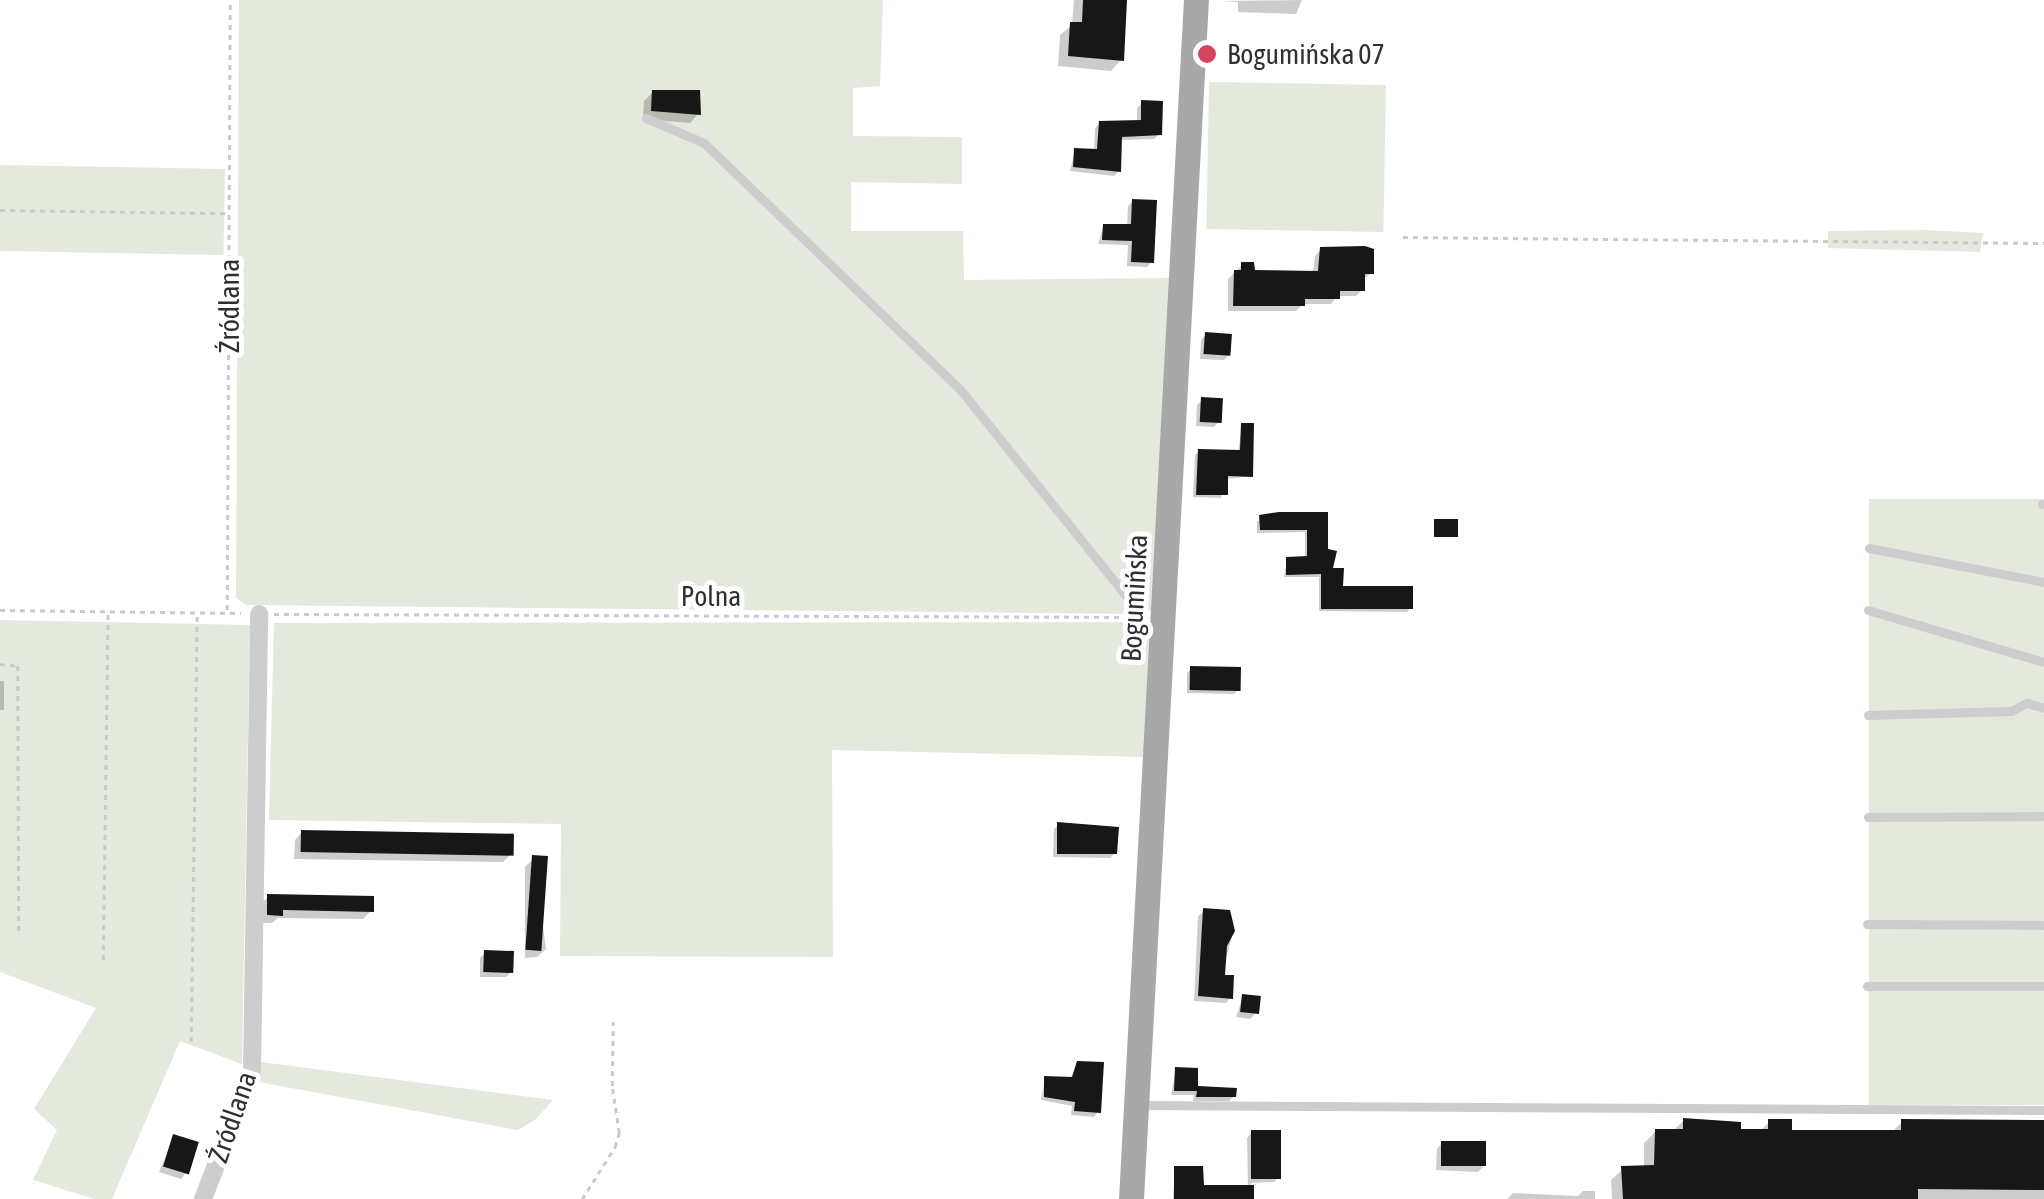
<!DOCTYPE html>
<meta charset="utf-8">
<style>
body{margin:0}
#map{position:relative;width:2044px;height:1199px;overflow:hidden;background:#fff;font-family:"Asap Condensed",sans-serif}
div>[style]{position:absolute}
[style*='--x']{left:calc(var(--x)*1px);top:calc(var(--y)*1px);width:calc(var(--w)*1px);rotate:calc(var(--a)*1deg)}
.green>*{inset:0;background:#e4e9dd;transform-origin:0 0}
.shadow>*{inset:0;background:#0003;transform-origin:0 0}
.building>*{inset:0;background:#171717;transform-origin:0 0}
.path>*{height:2.5px;margin-top:-1.25px;transform-origin:0;background:repeating-linear-gradient(90deg,#cacaca 0 5px,transparent 0 10px)}
.lane>*{height:9px;margin:-4.5px;padding:0 4.5px;transform-origin:4.5px;border-radius:4.5px;background:#cdcdcd}
.street>*{height:18px;margin:-9px;padding:0 9px;transform-origin:9px;border-radius:9px;background:#cdcdcd}
.primary>*{height:25px;margin:-12.5px;padding:0 12.5px;transform-origin:12.5px;border-radius:12.5px;background:#a8a8a8}
.dots>*{width:28px;height:28px;translate:-50% -50%;box-sizing:border-box;border:5px solid #fff;border-radius:50%}
span{translate:-50% -50%;white-space:nowrap;text-align:center;line-height:1.15;-webkit-text-stroke:10px #fff;paint-order:stroke}
.poi-label{font-size:28px;color:#303030}
.left{translate:0 -50%;text-align:left}
.street-label{font-size:28px;color:#303030}
</style>
<div id="map">
<div class="green">
<div style="clip-path:polygon(239px 0,883px 0,880px 86px,853px 88px,853px 136px,962px 137px,962px 184px,851px 182px,851px 231px,963px 231px,964px 280px,1171px 278px,1151px 610px,1138px 614px,246px 605px,236px 598px)"></div>
<div style="left:1209px;top:82px;width:177px;height:147px;rotate:1deg"></div>
<div style="left:0;top:165px;width:225px;height:86px;rotate:1deg"></div>
<div style="clip-path:polygon(1925px 230px,1983px 233px,1980px 252px,1828px 248px,1828px 231px)"></div>
<div style="left:1869px;top:499px;width:175px;height:606px"></div>
<div style="clip-path:polygon(0 620px,250px 625px,242px 1064px,180px 1041px,112px 1199px,95px 1199px,33px 1180px,57px 1130px,34px 1109px,96px 1008px,0 972px)"></div>
<div style="clip-path:polygon(1153px 622px,1146px 757px,832px 750px,833px 957px,560px 956px,561px 824px,269px 820px,274px 623px)"></div>
<div style="clip-path:polygon(261px 1062px,553px 1100px,536px 1119px,518px 1130px,259px 1082px)"></div>
</div>
<div class="shadow">
<div style="clip-path:polygon(1074px 0,1124px 0,1121px 60px,1111px 71px,1058px 66px,1060px 35px,1072px 25px)"></div>
<div style="clip-path:polygon(1302px 0,1296px 14px,1238px 12px,1238px 2px,1220px 1px)"></div>
<div style="clip-path:polygon(653px 92px,698px 114px,690px 123px,643px 119px,644px 101px)"></div>
<div style="clip-path:polygon(1142px 103px,1159px 134px,1154px 139px,1120px 140px,1119px 171px,1114px 176px,1070px 171px,1075px 151px,1094px 151px,1095px 128px,1100px 123px,1137px 124px,1137px 108px)"></div>
<div style="clip-path:polygon(1133px 201px,1152px 262px,1147px 267px,1127px 266px,1128px 245px,1098px 244px,1104px 226px,1127px 227px,1128px 206px)"></div>
<div style="clip-path:polygon(1321px 249px,1372px 273px,1363px 279px,1362px 290px,1356px 296px,1337px 296px,1331px 304px,1303px 304px,1296px 311px,1228px 311px,1228px 279px,1242px 265px,1252px 272px,1313px 273px,1315px 256px)"></div>
<div style="clip-path:polygon(1206px 335px,1229px 355px,1224px 360px,1200px 359px,1201px 340px)"></div>
<div style="clip-path:polygon(1202px 400px,1220px 421px,1214px 427px,1196px 426px,1197px 405px)"></div>
<div style="clip-path:polygon(1242px 425px,1250px 476px,1225px 479px,1221px 498px,1193px 497px,1195px 455px,1199px 451px,1238px 453px)"></div>
<div style="clip-path:polygon(1326px 514px,1329px 570px,1341px 588px,1410px 608px,1407px 612px,1319px 611px,1319px 577px,1284px 577px,1287px 560px,1305px 559px,1305px 532px,1257px 533px,1257px 521px)"></div>
<div style="clip-path:polygon(1191px 669px,1238px 690px,1234px 694px,1187px 693px,1187px 673px)"></div>
<div style="left:0;top:681px;width:4px;height:29px"></div>
<div style="clip-path:polygon(1058px 825px,1115px 853px,1110px 858px,1053px 857px,1054px 829px)"></div>
<div style="clip-path:polygon(302px 832px,511px 854px,503px 862px,294px 859px,295px 840px)"></div>
<div style="clip-path:polygon(534px 858px,546px 949px,537px 957px,525px 958px,525px 867px)"></div>
<div style="clip-path:polygon(268px 897px,372px 910px,363px 919px,278px 918px,272px 923px,259px 923px,260px 905px)"></div>
<div style="clip-path:polygon(1204px 911px,1233px 931px,1222px 977px,1231px 997px,1226px 1003px,1194px 1001px,1198px 916px)"></div>
<div style="clip-path:polygon(485px 953px,511px 972px,506px 977px,480px 977px,480px 958px)"></div>
<div style="clip-path:polygon(1243px 996px,1256px 1013px,1250px 1019px,1236px 1017px)"></div>
<div style="clip-path:polygon(1078px 1063px,1098px 1112px,1094px 1117px,1071px 1115px,1072px 1106px,1041px 1100px,1045px 1079px,1070px 1079px)"></div>
<div style="clip-path:polygon(1176px 1069px,1195px 1089px,1234px 1096px,1229px 1101px,1193px 1101px,1194px 1095px,1171px 1095px)"></div>
<div style="clip-path:polygon(1684px 1120px,1738px 1132px,1759px 1132px,1770px 1121px,1790px 1132px,1891px 1133px,1902px 1122px,2044px 1123px,2044px 1199px,1612px 1199px,1611px 1180px,1623px 1169px,1644px 1168px,1644px 1143px,1656px 1131px,1673px 1131px)"></div>
<div style="clip-path:polygon(1252px 1132px,1279px 1177px,1274px 1182px,1251px 1183px,1252px 1199px,1173px 1199px,1175px 1168px,1202px 1188px,1248px 1187px,1247px 1138px)"></div>
<div style="clip-path:polygon(174px 1137px,186px 1173px,181px 1179px,159px 1172px)"></div>
<div style="clip-path:polygon(1442px 1143px,1483px 1167px,1478px 1172px,1436px 1170px,1437px 1149px)"></div>
<div style="clip-path:polygon(1583px 1191px,1595px 1191px,1595px 1199px,1507px 1199px,1513px 1193px,1578px 1196px)"></div>
</div>
<div class="building">
<div style="clip-path:polygon(1083px 0,1127px 0,1124px 61px,1068px 56px,1070px 22px,1082px 22px)"></div>
<div style="clip-path:polygon(652px 90px,700px 90px,701px 115px,651px 111px)"></div>
<div style="clip-path:polygon(1141px 100px,1163px 101px,1162px 135px,1122px 137px,1121px 172px,1073px 167px,1074px 148px,1097px 149px,1099px 121px,1141px 120px)"></div>
<div style="clip-path:polygon(1132px 199px,1157px 200px,1154px 263px,1131px 262px,1132px 241px,1102px 240px,1103px 224px,1131px 224px)"></div>
<div style="clip-path:polygon(1365px 246px,1374px 249px,1374px 274px,1365px 274px,1365px 291px,1340px 291px,1340px 299px,1305px 299px,1305px 306px,1233px 306px,1234px 270px,1241px 270px,1241px 262px,1254px 262px,1255px 270px,1318px 271px,1320px 247px)"></div>
<div style="left:1205px;top:332px;width:27px;height:22px;rotate:4deg"></div>
<div style="left:1201px;top:397px;width:22px;height:25px;rotate:3deg"></div>
<div style="clip-path:polygon(1241px 423px,1254px 423px,1253px 477px,1228px 476px,1228px 495px,1196px 495px,1198px 449px,1240px 450px)"></div>
<div style="clip-path:polygon(1279px 512px,1328px 512px,1328px 549px,1337px 551px,1333px 568px,1344px 568px,1343px 586px,1413px 586px,1413px 609px,1321px 609px,1321px 574px,1286px 575px,1286px 557px,1307px 556px,1307px 530px,1260px 530px,1259px 515px)"></div>
<div style="left:1434px;top:519px;width:24px;height:18px"></div>
<div style="left:1190px;top:666px;width:51px;height:24px;rotate:1deg"></div>
<div style="clip-path:polygon(1057px 822px,1119px 827px,1117px 854px,1057px 854px)"></div>
<div style="left:301px;top:830px;width:213px;height:22px;rotate:1deg"></div>
<div style="left:532px;top:855px;width:16px;height:95px;rotate:4deg"></div>
<div style="clip-path:polygon(267px 894px,374px 896px,374px 912px,283px 910px,283px 916px,267px 915px)"></div>
<div style="clip-path:polygon(1203px 908px,1230px 910px,1235px 931px,1227px 946px,1225px 975px,1234px 975px,1233px 999px,1198px 996px)"></div>
<div style="left:484px;top:950px;width:30px;height:22px;rotate:2deg"></div>
<div style="left:1242px;top:994px;width:19px;height:18px;rotate:6deg"></div>
<div style="clip-path:polygon(1077px 1061px,1104px 1062px,1101px 1113px,1074px 1111px,1075px 1102px,1044px 1097px,1044px 1076px,1072px 1077px)"></div>
<div style="clip-path:polygon(1175px 1067px,1198px 1068px,1198px 1086px,1237px 1088px,1236px 1097px,1196px 1097px,1197px 1091px,1174px 1091px)"></div>
<div style="clip-path:polygon(1683px 1118px,1741px 1122px,1741px 1129px,1768px 1129px,1768px 1119px,1792px 1119px,1792px 1130px,1901px 1130px,1901px 1119px,2044px 1120px,2044px 1190px,1918px 1189px,1918px 1199px,1623px 1199px,1621px 1166px,1654px 1165px,1655px 1129px,1683px 1129px)"></div>
<div style="left:1251px;top:1130px;width:30px;height:49px"></div>
<div style="left:173px;top:1134px;width:27px;height:34px;rotate:17deg"></div>
<div style="left:1441px;top:1141px;width:45px;height:25px"></div>
<div style="clip-path:polygon(1174px 1166px,1203px 1166px,1204px 1185px,1254px 1185px,1254px 1199px,1174px 1199px)"></div>
</div>
<div class="path">
<div style="--x:0;--y:210;--w:228;--a:0.8"></div>
<div style="--x:1403;--y:237;--w:641;--a:0.54"></div>
<div style="--x:0;--y:610;--w:241;--a:0.7"></div>
<div style="--x:227;--y:610;--w:610;--a:-89.72"></div>
<div style="--x:274;--y:614;--w:852;--a:0.2"></div>
<div style="--x:0;--y:664;--w:18;--a:6"></div>
<div style="--x:18;--y:666;--w:270;--a:89.8"></div>
<div style="--x:103;--y:960;--w:348;--a:-89.2"></div>
<div style="--x:191;--y:1042;--w:429;--a:-89.2"></div>
<div style="--x:582;--y:1199;--w:62;--a:-57.6"></div>
<div style="--x:615;--y:1147;--w:15;--a:-74"></div>
<div style="--x:619;--y:1133;--w:48;--a:-98.5"></div>
<div style="--x:612;--y:1086;--w:64;--a:-89.1"></div>
</div>
<div class="lane">
<div style="--x:646;--y:118;--w:63;--a:23.3"></div>
<div style="--x:704;--y:143;--w:354;--a:43.9"></div>
<div style="--x:959;--y:388;--w:294;--a:51.2"></div>
<div style="--x:2042;--y:504;--w:2;--a:0"></div>
<div style="--x:1869;--y:548;--w:178;--a:11"></div>
<div style="--x:1868;--y:610;--w:184;--a:16.5"></div>
<div style="--x:1868;--y:715;--w:143;--a:-1.6"></div>
<div style="--x:2011;--y:711;--w:18;--a:-27"></div>
<div style="--x:2027;--y:703;--w:18;--a:16"></div>
<div style="--x:1868;--y:817;--w:176;--a:-0.3"></div>
<div style="--x:1867;--y:924;--w:177;--a:0.3"></div>
<div style="--x:1867;--y:986;--w:177;--a:0"></div>
<div style="--x:1139;--y:1105;--w:905;--a:0.32"></div>
</div>
<div class="street">
<div style="--x:203;--y:1199;--w:136;--a:-68.9"></div>
<div style="--x:252;--y:1072;--w:458;--a:-89.1"></div>
</div>
<div class="primary">
<div style="--x:1131;--y:1199;--w:1201;--a:-86.9"></div>
</div>
<div class="dots">
<div style="left:1207px;top:54px;background:#d3465b"></div>
</div>
<div class="poi-label">
<span class="left" style="left:1227px;top:54px">Bogumińska 07</span>
</div>
<div class="street-label">
<span style="left:229px;top:306px;rotate:-90deg">Źródlana</span>
<span style="left:711px;top:596px">Polna</span>
<span style="left:1134px;top:598px;rotate:-87deg">Bogumińska</span>
<span style="left:232px;top:1117px;rotate:-71deg">Źródlana</span>
</div>
</div>
